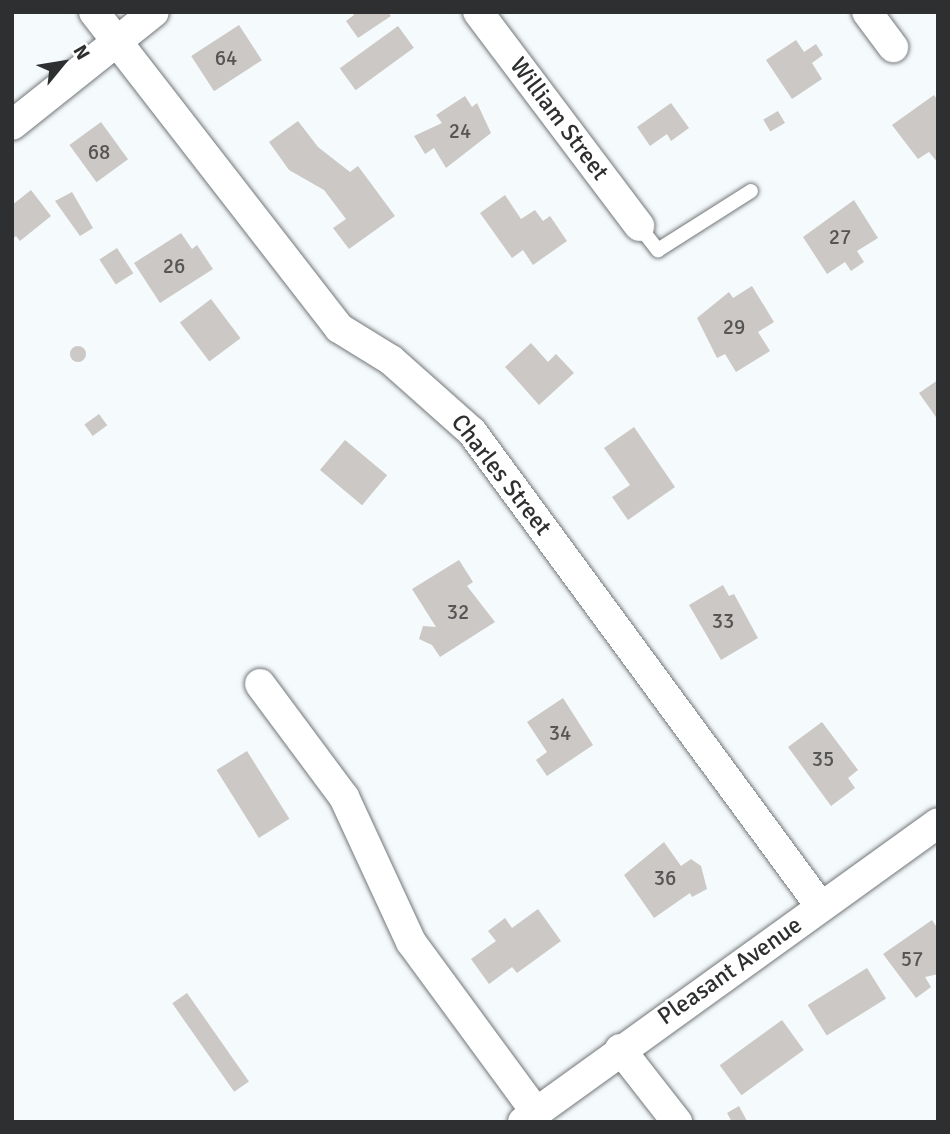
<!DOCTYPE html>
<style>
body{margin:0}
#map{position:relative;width:950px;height:1134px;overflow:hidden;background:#f5fafc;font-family:Signika,sans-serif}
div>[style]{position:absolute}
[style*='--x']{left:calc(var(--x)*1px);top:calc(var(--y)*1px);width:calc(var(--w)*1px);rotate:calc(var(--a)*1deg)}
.building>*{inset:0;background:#ccc8c5;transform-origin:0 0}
.round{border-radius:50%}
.roads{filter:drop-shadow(0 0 2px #737779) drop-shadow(0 0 2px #737779)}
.lane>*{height:14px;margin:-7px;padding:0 7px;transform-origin:7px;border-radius:7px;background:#fff}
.street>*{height:30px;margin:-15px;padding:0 15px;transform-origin:15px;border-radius:15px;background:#fff}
span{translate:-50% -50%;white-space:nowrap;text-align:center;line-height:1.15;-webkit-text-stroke:5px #fff;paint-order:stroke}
.number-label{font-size:21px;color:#565555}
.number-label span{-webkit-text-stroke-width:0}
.street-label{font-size:24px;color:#2e2f30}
.frame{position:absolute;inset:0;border:14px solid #2e2f30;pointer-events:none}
.north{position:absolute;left:28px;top:28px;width:70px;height:70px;-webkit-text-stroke:5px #fff;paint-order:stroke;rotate:60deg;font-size:19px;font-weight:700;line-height:28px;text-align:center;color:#2e2f30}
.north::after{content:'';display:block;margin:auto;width:24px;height:32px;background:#2e2f30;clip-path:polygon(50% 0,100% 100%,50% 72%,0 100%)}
</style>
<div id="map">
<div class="building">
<div style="clip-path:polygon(352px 12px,388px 12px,391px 16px,358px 38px,346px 21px,354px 15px)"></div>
<div style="left:239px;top:25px;width:42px;height:57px;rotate:57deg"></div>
<div style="left:398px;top:26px;width:27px;height:72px;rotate:54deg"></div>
<div style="clip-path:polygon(796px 40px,804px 52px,816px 44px,823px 55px,812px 63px,822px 79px,792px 99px,766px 60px)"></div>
<div style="clip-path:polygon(934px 95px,938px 101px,938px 163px,929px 152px,918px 159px,892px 125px)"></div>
<div style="clip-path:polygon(465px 96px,472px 107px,477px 103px,491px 133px,446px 168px,434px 148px,425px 154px,414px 136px,442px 123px,436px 115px)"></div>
<div style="clip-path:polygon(671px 103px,689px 128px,671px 141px,667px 134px,650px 146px,637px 127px)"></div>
<div style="left:778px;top:111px;width:14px;height:17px;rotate:60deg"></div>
<div style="clip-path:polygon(298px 121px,318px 147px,350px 172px,358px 166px,395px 216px,349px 249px,333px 228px,346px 219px,324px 190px,289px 170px,269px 142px)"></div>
<div style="left:101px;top:122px;width:46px;height:39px;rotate:54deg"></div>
<div style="clip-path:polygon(31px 190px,51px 216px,20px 241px,16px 236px,12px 239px,12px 205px)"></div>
<div style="clip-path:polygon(72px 192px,93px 228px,80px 236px,55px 201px)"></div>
<div style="clip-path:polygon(505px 195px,521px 219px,535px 210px,543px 221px,550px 216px,567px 241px,533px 265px,523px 250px,512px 258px,480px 213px)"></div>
<div style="clip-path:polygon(854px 200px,878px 238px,857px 251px,864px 262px,851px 271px,845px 262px,827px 274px,803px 237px)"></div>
<div style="clip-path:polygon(181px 233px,192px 249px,197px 245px,213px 269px,160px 303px,134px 263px)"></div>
<div style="left:117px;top:248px;width:30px;height:21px;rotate:57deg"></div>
<div style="clip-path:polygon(752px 286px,774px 322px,758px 332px,770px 351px,736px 372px,725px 354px,717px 358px,697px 318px,729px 292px,733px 298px)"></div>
<div style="left:211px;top:299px;width:49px;height:39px;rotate:53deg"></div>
<div style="clip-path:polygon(531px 343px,548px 362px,556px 354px,574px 373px,539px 405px,505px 367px)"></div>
<div class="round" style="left:70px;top:346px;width:16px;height:16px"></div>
<div style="clip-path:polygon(938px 380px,938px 420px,919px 393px)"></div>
<div style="left:99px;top:414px;width:14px;height:18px;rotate:54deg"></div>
<div style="clip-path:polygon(634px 427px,675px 487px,628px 520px,612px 497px,630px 485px,604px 448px)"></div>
<div style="left:345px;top:440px;width:55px;height:39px;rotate:40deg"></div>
<div style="clip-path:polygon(459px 560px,473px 582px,467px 586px,495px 622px,440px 657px,432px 645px,419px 639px,423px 626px,436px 627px,412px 589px)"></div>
<div style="clip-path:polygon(723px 585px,729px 596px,734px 594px,758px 638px,721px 660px,689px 605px)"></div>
<div style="clip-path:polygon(563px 698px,593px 745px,547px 776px,536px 760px,547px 752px,527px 722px)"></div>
<div style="clip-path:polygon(822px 722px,858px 770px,848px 778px,855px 788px,831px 806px,788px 747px)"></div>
<div style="left:247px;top:751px;width:80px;height:36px;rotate:58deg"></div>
<div style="clip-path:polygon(664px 842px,681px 866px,691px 859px,701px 866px,707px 889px,692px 897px,690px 893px,654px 918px,624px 875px)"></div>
<div style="clip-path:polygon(538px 909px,561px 941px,517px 973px,512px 967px,489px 984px,471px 959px,496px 941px,488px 931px,505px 918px,512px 928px)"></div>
<div style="clip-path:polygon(932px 920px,938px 929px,938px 974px,925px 977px,931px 987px,916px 998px,883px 954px)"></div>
<div style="left:867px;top:968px;width:36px;height:70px;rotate:58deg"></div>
<div style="left:187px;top:993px;width:108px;height:18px;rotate:55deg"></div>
<div style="left:782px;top:1020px;width:37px;height:77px;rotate:54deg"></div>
<div style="clip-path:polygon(739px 1106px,747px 1121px,746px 1122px,732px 1122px,727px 1113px)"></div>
</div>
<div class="roads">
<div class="lane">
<div style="--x:639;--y:226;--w:31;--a:52"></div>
<div style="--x:658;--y:250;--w:110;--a:-32.4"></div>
</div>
<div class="street">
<div style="--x:94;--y:12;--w:400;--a:52.2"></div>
<div style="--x:339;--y:328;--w:61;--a:31.6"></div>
<div style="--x:391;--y:360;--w:108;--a:41.6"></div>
<div style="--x:472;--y:432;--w:589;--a:53.69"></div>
<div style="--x:478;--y:12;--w:268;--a:53"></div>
<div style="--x:867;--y:12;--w:44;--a:53.4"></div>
<div style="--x:12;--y:125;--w:181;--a:-38.5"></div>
<div style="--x:260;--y:684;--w:141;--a:53.4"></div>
<div style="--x:344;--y:797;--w:160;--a:65.2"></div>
<div style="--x:411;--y:942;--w:211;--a:53.7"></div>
<div style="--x:620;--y:1049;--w:93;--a:52"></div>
<div style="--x:523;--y:1122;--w:511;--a:-35.77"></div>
</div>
</div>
<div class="number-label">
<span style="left:226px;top:58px">64</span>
<span style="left:460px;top:131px">24</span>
<span style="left:99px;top:152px">68</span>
<span style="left:840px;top:237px">27</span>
<span style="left:174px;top:266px">26</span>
<span style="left:734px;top:327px">29</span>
<span style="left:458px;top:612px">32</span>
<span style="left:723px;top:621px">33</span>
<span style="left:560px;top:733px">34</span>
<span style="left:823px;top:759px">35</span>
<span style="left:665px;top:878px">36</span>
<span style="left:912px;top:959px">57</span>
</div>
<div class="street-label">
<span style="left:559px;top:119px;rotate:53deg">William Street</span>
<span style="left:501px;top:475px;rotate:52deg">Charles Street</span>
<span style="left:730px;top:971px;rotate:-35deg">Pleasant Avenue</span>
</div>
<div class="frame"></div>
<div class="north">N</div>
</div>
